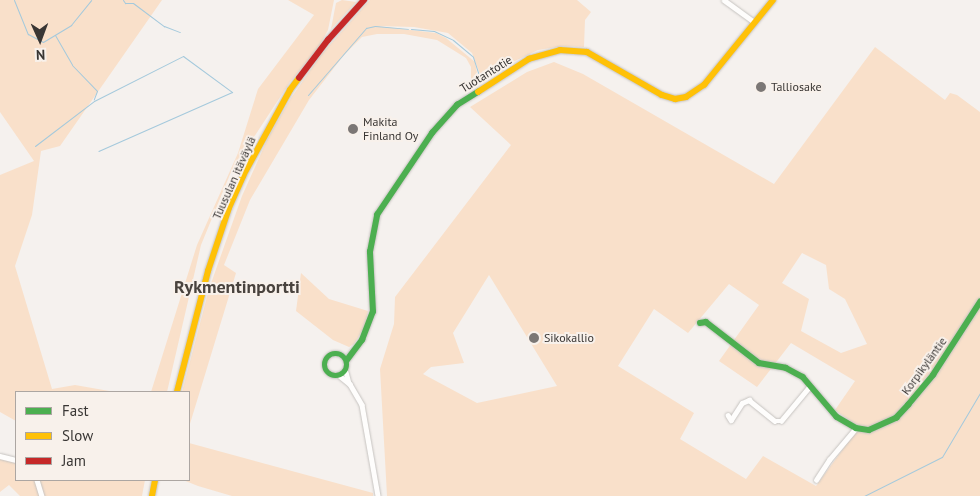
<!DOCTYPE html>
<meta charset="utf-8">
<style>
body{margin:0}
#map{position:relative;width:980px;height:496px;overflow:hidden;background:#f5f1ee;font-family:"PT Sans",sans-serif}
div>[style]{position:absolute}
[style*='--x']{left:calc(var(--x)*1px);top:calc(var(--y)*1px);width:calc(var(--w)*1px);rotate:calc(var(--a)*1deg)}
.green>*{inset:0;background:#f9e0ca}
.stream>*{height:1px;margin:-0.5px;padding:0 0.5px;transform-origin:0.5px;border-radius:0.5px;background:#a4c9dc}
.roads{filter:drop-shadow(0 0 1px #c6c3c0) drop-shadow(0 0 1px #c6c3c0)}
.street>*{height:4.5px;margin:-2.25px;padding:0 2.25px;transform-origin:2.25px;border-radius:2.25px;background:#fefdfc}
.fast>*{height:5.5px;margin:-2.75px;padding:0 2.75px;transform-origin:2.75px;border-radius:2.75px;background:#4caf50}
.fast>.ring{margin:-2.75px;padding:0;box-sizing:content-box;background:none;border:5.5px solid #4caf50;border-radius:50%}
.slow>*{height:5.5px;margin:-2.75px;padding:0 2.75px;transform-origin:2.75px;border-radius:2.75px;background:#ffc107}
.jam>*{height:5.5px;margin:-2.75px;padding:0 2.75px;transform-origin:2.75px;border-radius:2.75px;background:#c62828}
.dots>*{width:14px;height:14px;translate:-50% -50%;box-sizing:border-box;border:2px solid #f8f1eb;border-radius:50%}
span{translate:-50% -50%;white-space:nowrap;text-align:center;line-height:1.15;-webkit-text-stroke:4px #f8f1eb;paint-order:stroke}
.street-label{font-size:12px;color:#393634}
.poi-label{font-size:12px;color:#393634}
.left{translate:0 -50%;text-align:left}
.district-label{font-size:18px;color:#49433e;font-weight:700}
.legend{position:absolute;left:15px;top:391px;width:175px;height:90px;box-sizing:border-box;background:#f8f1eb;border:1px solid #aca6a2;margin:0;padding:6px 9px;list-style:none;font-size:15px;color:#393634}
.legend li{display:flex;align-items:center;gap:10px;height:25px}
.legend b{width:25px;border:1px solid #aca6a2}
.north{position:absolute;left:15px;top:15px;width:50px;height:50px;-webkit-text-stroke:4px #f8f1eb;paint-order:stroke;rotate:178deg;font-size:14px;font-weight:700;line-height:20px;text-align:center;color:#393634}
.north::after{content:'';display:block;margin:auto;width:18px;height:22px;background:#393634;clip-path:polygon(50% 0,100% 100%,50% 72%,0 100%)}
</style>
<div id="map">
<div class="green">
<div style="clip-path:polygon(0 0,162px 0,60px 146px,41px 151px,32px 215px,15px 266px,52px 389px,75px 385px,115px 392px,16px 392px,16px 421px,0 412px,0 175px,34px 161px,0 112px)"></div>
<div style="clip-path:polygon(288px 0,334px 0,328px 30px,318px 48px,290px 82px,231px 172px,201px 245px,167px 392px,151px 392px,197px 245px,238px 153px,258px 89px,314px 15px)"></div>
<div style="clip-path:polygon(342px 0,356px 2px,331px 29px,336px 3px)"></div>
<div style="clip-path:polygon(370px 0,577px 0,591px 12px,585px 20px,584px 47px,563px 46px,538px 50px,481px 77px,472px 53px,448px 33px,414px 27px,377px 26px,436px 33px,446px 38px,475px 62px,478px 78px,471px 88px,471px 67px,466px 58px,437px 40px,404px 34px,377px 34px,362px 37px,344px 55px,309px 100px,250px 200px,224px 265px,236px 273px,189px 427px,189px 392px,182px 392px,209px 289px,242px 196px,268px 138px,291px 98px,321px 55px)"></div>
<div style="clip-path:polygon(evenodd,875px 47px,945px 100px,950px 93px,957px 95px,980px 112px,980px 496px,387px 496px,380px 369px,394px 324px,395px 297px,511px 145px,470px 107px,527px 72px,554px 62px,583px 74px,774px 184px,875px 47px,802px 253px,826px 265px,829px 289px,845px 299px,867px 344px,841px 353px,801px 331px,809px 299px,782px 283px,802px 253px,875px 47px,489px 275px,557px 386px,477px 403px,423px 374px,431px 367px,464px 363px,453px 333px,489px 275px,875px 47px,729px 284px,759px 305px,719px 361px,757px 387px,791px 343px,855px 381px,835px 410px,859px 427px,816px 486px,763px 456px,746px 479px,680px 439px,694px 413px,618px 366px,654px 309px,688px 333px,729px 284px)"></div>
<div style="clip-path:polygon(301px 273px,329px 299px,368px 311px,365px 326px,354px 344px,349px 347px,333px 340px,296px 311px)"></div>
<div style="clip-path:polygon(189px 443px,373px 493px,373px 496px,232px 496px,198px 486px,183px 480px,189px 480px)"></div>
<div style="clip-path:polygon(0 459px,16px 459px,16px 480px,145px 480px,142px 496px,20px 496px,9px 485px,0 492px)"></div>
</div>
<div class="stream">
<div style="--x:14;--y:0;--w:37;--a:68"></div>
<div style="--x:28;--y:34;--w:17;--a:28"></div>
<div style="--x:43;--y:42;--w:33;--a:-31"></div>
<div style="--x:71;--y:25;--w:32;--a:-51"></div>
<div style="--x:123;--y:0;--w:4;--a:56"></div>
<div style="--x:125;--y:3;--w:8;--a:0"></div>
<div style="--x:133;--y:3;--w:39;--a:37"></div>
<div style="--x:164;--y:26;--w:17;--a:21"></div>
<div style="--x:411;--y:29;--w:23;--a:5"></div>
<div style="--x:434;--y:31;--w:21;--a:25"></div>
<div style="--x:453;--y:40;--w:26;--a:40"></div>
<div style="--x:473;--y:57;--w:23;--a:72"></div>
<div style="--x:55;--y:35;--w:34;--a:60"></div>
<div style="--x:72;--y:65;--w:36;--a:46"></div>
<div style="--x:97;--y:91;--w:9;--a:111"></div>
<div style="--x:308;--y:95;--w:89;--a:-49.1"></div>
<div style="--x:366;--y:28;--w:9;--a:-13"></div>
<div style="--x:375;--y:26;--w:33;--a:5"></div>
<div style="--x:35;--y:146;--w:74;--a:-37.3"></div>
<div style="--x:94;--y:101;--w:100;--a:-26.8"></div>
<div style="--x:183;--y:56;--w:61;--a:36.3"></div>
<div style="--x:232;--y:92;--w:146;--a:156.2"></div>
<div style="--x:864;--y:496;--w:87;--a:-26.6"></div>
<div style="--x:942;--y:457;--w:74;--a:-59.3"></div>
</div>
<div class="roads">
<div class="street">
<div style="--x:724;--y:0;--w:37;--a:36"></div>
<div style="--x:346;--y:372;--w:11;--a:75"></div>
<div style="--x:340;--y:376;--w:13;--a:39"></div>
<div style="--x:350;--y:384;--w:24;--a:60"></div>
<div style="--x:362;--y:405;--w:92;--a:80"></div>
<div style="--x:728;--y:415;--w:6;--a:59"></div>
<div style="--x:731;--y:420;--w:20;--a:-57"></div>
<div style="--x:742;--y:403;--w:8;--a:-23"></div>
<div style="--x:749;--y:400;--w:33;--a:39"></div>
<div style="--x:775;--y:421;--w:6;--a:0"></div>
<div style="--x:781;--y:421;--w:45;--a:-50.4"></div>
<div style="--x:0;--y:456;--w:16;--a:14"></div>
<div style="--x:37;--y:480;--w:17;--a:73"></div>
<div style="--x:816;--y:480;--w:24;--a:-57"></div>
<div style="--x:829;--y:460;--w:42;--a:-49.8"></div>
</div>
<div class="fast">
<div style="--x:700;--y:323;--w:6;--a:-9"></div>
<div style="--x:706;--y:322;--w:67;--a:37.7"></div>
<div style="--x:759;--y:363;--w:27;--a:10"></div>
<div style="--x:786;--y:368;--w:19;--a:28"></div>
<div style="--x:803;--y:377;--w:52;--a:49.6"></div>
<div style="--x:837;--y:417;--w:22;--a:30"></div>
<div style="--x:856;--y:428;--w:13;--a:9"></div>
<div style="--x:869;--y:430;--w:30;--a:-24"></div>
<div style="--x:896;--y:418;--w:18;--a:-47"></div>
<div style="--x:908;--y:405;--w:39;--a:-50"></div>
<div style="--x:933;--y:375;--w:87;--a:-57.2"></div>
<div class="ring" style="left:325px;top:354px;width:16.5px;height:16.5px"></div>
<div style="--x:347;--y:360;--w:25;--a:-53"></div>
<div style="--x:362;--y:340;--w:30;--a:-69"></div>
<div style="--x:373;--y:312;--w:60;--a:-92.9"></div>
<div style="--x:370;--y:252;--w:38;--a:-79"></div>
<div style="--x:377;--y:215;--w:99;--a:-56.1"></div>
<div style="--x:432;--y:133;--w:38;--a:-48"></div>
<div style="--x:457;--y:105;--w:25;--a:-32"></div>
</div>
<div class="slow">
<div style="--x:478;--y:92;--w:61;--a:-32.9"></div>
<div style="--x:529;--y:59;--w:32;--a:-16"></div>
<div style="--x:560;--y:50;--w:27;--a:4"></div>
<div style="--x:587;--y:52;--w:86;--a:29.8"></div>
<div style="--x:662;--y:95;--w:14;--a:17"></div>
<div style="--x:675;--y:99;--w:11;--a:-10"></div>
<div style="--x:686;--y:97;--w:22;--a:-34"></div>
<div style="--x:704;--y:85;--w:109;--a:-50.9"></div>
<div style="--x:177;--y:392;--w:125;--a:-75.6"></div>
<div style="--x:208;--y:271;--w:66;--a:-71.6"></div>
<div style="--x:229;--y:208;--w:35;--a:-66"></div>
<div style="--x:243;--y:176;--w:98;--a:-61.3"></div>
<div style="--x:290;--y:90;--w:15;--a:-53"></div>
<div style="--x:152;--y:496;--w:16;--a:-79"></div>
</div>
<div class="jam">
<div style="--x:299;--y:78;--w:48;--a:-52.7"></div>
<div style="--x:328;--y:40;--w:54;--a:-48"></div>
</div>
</div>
<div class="dots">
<div style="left:761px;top:87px;background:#7b7775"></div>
<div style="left:353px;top:129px;background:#7b7775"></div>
<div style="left:534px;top:338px;background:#7b7775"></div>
</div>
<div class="street-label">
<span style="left:486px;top:74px;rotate:-32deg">Tuotantotie</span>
<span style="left:234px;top:178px;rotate:-66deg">Tuusulan itäväylä</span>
<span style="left:924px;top:366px;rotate:-54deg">Korpikyläntie</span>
</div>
<div class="poi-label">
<span class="left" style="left:771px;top:87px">Talliosake</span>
<span class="left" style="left:363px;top:129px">Makita<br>Finland Oy</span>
<span class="left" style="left:544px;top:338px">Sikokallio</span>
</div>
<div class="district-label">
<span style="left:237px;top:287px">Rykmentinportti</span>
</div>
<ul class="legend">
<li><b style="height:6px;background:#4caf50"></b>Fast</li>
<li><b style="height:6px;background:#ffc107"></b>Slow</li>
<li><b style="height:6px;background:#c62828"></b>Jam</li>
</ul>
<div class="north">N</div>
</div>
